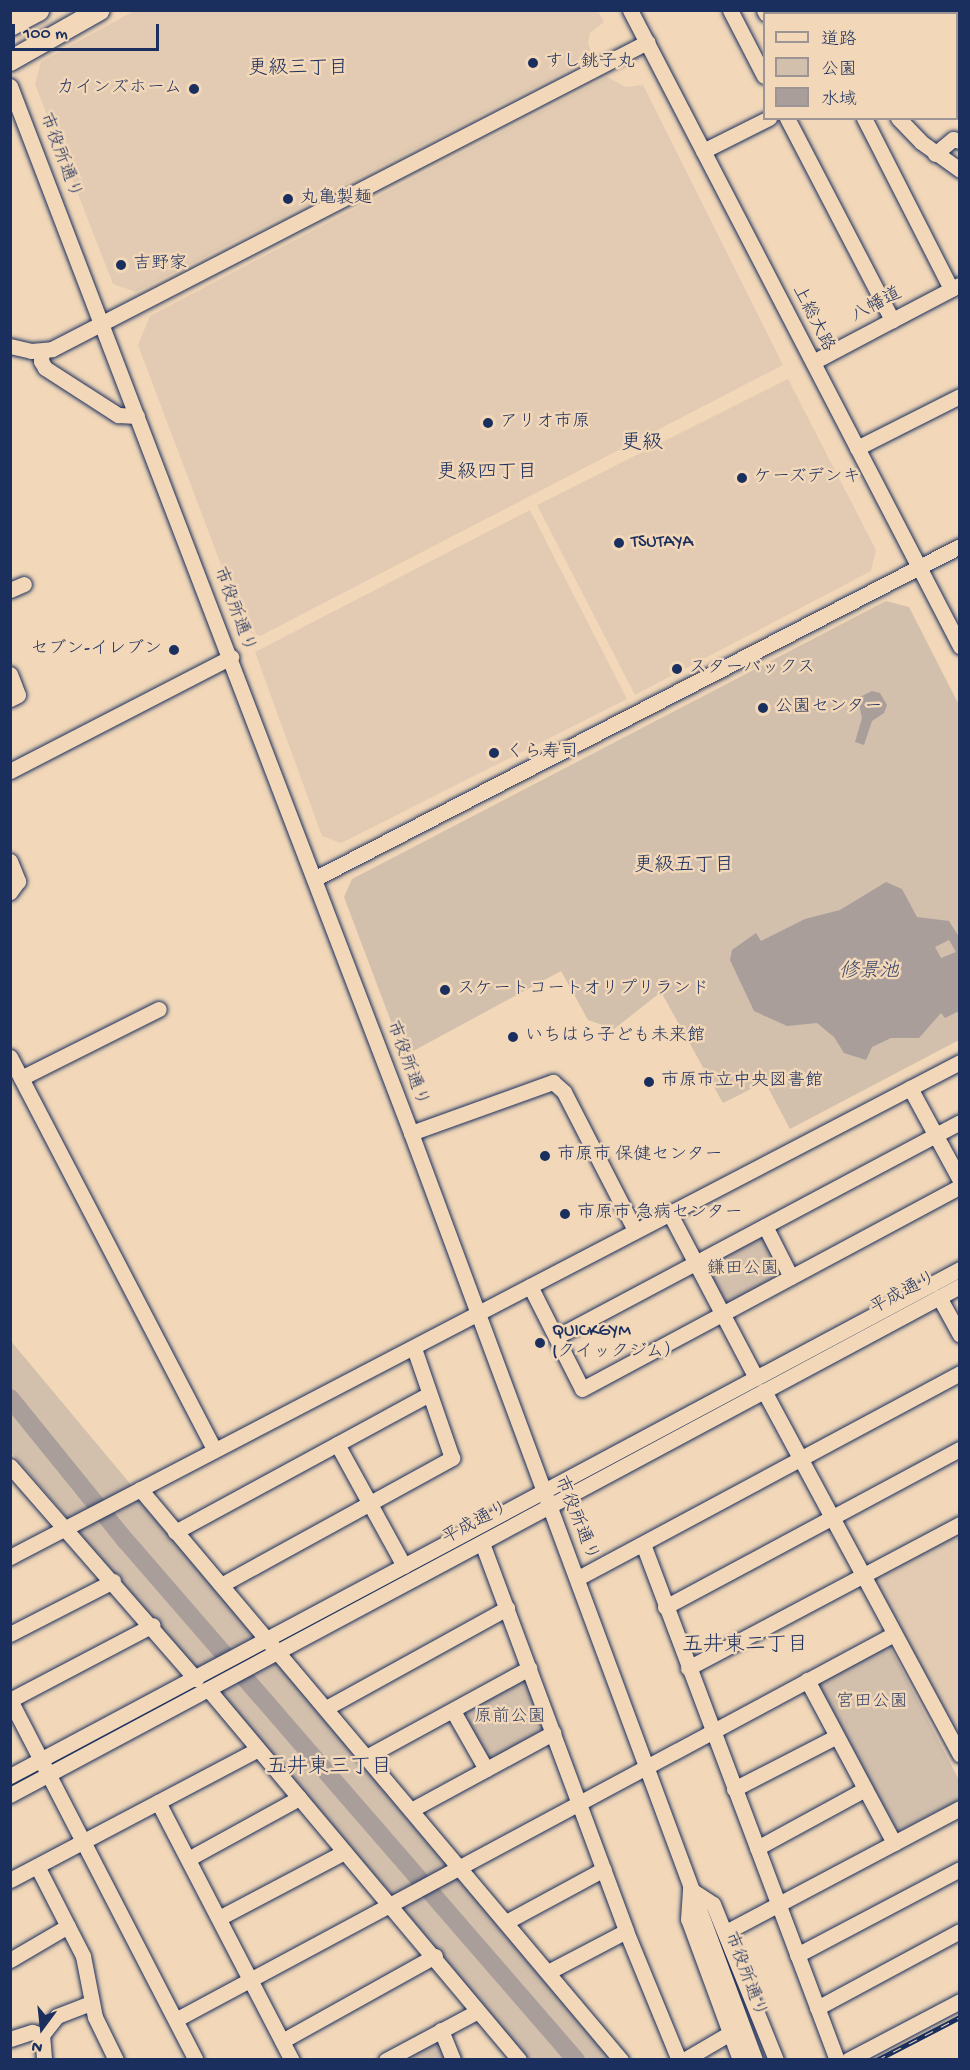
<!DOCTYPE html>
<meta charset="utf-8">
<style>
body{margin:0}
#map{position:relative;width:970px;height:2070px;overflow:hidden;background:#f2d8b9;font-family:"Gochi Hand","Klee One",sans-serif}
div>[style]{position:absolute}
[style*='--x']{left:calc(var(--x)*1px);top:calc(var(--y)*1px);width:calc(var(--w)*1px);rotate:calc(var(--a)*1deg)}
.built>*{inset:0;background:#e2cbb2}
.green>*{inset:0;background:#d2bfac}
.water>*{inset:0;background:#a99e9a}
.river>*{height:18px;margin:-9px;padding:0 9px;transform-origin:9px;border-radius:9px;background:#a99e9a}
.roads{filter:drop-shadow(0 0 2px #1b2f5e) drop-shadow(0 0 2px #1b2f5e)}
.minor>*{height:15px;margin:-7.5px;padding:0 7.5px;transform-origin:7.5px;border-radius:7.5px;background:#f2d8b9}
.major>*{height:20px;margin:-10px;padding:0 10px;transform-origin:10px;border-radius:10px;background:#f2d8b9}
.highway>*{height:22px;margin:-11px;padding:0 11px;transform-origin:11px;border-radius:11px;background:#f2d8b9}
.rail>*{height:5px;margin-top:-2.5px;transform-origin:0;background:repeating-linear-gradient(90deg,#f2d8b9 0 9px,#1b2f5e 0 18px);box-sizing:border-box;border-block:2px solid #1b2f5e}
.dots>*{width:16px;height:16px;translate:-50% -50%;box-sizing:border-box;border:3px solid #f2d8b9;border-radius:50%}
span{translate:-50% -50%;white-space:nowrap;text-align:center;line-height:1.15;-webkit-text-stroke:5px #f2d8b9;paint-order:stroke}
.poi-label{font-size:18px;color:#1b2f5e}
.left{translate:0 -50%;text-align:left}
.right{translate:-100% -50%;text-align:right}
.street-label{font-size:18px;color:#1b2f5e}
.park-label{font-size:18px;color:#36456a}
.neighbourhood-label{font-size:20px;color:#1b2f5e}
.water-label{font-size:20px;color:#37456a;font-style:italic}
.quarter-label{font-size:21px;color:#1b2f5e}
.frame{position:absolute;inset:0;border:12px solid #1b2f5e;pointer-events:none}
.legend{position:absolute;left:763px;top:12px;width:195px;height:108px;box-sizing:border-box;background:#f2d8b9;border:2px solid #9c9495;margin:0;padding:8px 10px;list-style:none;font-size:18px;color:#1b2f5e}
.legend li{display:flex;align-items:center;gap:12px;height:30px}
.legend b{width:30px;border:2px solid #9c9495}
.north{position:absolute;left:12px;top:1998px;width:60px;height:60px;-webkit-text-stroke:4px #f2d8b9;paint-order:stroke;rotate:195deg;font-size:16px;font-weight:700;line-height:24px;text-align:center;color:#1b2f5e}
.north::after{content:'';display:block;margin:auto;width:21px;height:27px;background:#1b2f5e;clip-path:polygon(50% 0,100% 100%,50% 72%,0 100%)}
.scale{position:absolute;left:12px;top:24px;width:147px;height:27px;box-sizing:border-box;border:3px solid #1b2f5e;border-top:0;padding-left:8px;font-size:18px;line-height:21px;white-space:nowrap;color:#1b2f5e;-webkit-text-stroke:4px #f2d8b9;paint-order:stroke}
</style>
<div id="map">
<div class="built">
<div style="clip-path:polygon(598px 11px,604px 22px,590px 33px,588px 43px,593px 57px,136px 292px,113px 284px,35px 84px,41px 62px,134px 11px)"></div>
<div style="clip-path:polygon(607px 77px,626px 87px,643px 85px,783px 365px,260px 636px,246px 631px,138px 345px,150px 316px)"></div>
<div style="clip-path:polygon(788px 379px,876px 550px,871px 571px,635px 695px,537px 505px)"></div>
<div style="clip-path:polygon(530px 510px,627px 699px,341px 843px,322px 836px,255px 652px)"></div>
<div style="clip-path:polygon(959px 1529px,959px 1748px,872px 1585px,874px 1574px)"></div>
</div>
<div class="green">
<div style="clip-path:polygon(886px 601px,909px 607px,959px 705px,959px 1040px,790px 1129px,765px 1082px,723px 1103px,661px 992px,614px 1029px,588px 1020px,561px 971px,404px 1056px,344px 897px,352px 879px)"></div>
<div style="clip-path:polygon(762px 1234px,782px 1278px,727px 1308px,703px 1268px,704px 1261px)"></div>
<div style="clip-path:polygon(10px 1340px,611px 2059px,527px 2059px,11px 1452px)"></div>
<div style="clip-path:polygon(885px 1645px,889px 1645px,959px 1780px,959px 1800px,893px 1835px,815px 1687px,818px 1681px)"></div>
<div style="clip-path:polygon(529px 1668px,553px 1733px,486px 1769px,453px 1711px)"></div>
<div style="clip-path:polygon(441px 2030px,453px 2060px,387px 2060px)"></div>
</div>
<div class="water">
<div style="clip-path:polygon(872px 691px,880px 693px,887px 705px,884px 713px,872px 721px,864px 745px,855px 742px,862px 718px,859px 704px,860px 697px)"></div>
<div style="clip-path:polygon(evenodd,886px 882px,902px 889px,917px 917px,949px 921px,959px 937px,959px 1011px,945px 1018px,941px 1013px,919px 1038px,891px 1038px,872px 1047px,866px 1060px,844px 1053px,834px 1037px,817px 1023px,787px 1026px,754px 1011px,730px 960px,732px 950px,756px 933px,761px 941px,805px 919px,840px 910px,886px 882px,949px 940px,956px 952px,941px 958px,935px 947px,949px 940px)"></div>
</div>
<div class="river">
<div style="--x:10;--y:1398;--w:184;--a:51"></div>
<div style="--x:126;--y:1541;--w:687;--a:49.07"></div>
</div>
<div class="roads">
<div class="minor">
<div style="--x:630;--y:10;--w:717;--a:62.58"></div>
<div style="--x:730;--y:10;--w:74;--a:62.7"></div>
<div style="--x:764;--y:10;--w:4;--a:63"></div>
<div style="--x:829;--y:10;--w:5;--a:53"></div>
<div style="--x:947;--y:10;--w:4;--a:76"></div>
<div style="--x:924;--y:14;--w:9;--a:-27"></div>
<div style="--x:956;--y:29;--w:6;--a:51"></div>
<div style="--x:10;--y:86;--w:1121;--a:69.04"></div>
<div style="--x:411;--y:1133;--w:989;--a:69.64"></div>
<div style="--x:787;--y:118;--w:228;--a:62.5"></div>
<div style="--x:864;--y:118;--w:192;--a:63"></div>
<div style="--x:898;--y:118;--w:33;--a:46"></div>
<div style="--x:921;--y:142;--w:48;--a:35.7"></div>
<div style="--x:703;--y:151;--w:74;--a:-26.6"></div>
<div style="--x:935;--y:154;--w:23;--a:-40"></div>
<div style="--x:953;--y:139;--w:7;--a:16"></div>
<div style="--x:10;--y:346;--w:22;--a:13"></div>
<div style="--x:31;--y:351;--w:21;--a:-5"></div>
<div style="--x:52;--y:349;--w:670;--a:-27.29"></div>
<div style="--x:42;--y:351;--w:10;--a:96"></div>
<div style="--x:41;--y:361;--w:8;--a:60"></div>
<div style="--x:45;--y:368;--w:87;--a:32.8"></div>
<div style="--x:118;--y:415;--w:19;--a:3"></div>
<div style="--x:813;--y:362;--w:165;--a:-27.8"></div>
<div style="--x:857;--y:448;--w:115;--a:-26.8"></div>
<div style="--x:10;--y:590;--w:15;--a:-23"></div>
<div style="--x:10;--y:674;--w:22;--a:69"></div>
<div style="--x:18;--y:695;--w:9;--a:153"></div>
<div style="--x:10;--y:771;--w:249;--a:-27.3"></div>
<div style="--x:10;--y:861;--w:22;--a:68"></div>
<div style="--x:18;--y:881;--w:14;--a:126"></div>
<div style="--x:314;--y:879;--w:727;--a:-27.27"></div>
<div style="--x:10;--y:1057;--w:443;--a:62.5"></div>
<div style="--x:21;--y:1078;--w:154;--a:-26.6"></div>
<div style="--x:910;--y:1088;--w:105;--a:61.5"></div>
<div style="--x:411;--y:1133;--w:151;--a:-19.8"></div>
<div style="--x:553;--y:1082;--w:15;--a:42"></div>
<div style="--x:564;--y:1092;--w:155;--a:62.8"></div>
<div style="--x:670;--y:1214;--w:185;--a:62.3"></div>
<div style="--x:765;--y:1226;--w:57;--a:63"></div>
<div style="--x:530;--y:1286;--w:115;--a:63.2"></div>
<div style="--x:582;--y:1389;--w:429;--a:-28.2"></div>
<div style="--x:939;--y:1297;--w:43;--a:61.1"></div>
<div style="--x:556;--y:1337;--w:458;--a:-28"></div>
<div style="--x:764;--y:1391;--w:413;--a:61.7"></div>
<div style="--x:337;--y:1444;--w:139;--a:61.2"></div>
<div style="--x:10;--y:1466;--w:283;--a:48.9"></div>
<div style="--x:140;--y:1489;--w:747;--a:49.89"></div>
<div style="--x:175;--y:1532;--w:289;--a:-28.5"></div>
<div style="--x:482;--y:1543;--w:414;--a:69.6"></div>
<div style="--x:626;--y:1931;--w:139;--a:67.7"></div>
<div style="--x:643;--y:1544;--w:551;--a:69.4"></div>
<div style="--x:10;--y:1557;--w:1071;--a:-27.52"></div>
<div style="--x:578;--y:1578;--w:434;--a:-28.2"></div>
<div style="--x:221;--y:1585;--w:264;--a:-28.8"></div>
<div style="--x:452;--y:1458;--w:116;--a:-109.1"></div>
<div style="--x:665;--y:1607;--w:335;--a:-28.2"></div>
<div style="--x:10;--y:1634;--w:116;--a:-27.2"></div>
<div style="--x:688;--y:1668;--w:308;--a:-27.9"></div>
<div style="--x:807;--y:1680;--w:185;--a:61.9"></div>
<div style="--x:208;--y:1689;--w:484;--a:50"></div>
<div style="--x:10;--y:1700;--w:405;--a:62.7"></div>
<div style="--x:10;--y:1700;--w:161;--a:-27.7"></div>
<div style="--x:326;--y:1708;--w:207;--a:-28.9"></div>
<div style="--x:453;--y:1711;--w:67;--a:60.4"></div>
<div style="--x:366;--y:1757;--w:186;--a:-28.6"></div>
<div style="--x:10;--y:1776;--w:1077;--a:-28.09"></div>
<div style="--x:734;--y:1789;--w:114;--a:-27.2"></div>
<div style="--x:10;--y:1795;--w:1078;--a:-28.18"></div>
<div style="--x:158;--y:1802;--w:291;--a:62.6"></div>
<div style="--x:411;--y:1810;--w:162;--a:-28.5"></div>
<div style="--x:757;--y:1848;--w:123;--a:-28.6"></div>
<div style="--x:188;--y:1859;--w:127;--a:-28.8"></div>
<div style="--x:37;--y:1866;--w:101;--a:62.9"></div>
<div style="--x:83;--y:1956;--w:62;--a:78.9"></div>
<div style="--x:95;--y:2017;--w:48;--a:64"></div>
<div style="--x:10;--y:1880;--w:280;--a:-27.8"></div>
<div style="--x:219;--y:1918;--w:141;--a:-27.8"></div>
<div style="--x:506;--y:1922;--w:111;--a:-28.4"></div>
<div style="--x:726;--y:1932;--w:265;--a:-27.9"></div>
<div style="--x:797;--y:1955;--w:184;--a:-27.8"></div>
<div style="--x:10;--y:1960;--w:67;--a:-30.4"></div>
<div style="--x:548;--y:1972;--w:88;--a:-27.7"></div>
<div style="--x:817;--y:2008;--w:162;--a:-28.3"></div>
<div style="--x:177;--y:2019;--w:814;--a:-28.23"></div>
<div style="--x:441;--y:2030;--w:32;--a:68"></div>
<div style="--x:42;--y:2035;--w:24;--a:-52"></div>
<div style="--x:57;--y:2016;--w:36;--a:-21"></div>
<div style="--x:10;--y:2039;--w:23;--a:-18"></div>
<div style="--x:32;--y:2032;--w:10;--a:17"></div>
<div style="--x:42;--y:2035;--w:25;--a:85"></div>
<div style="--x:282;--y:2041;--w:175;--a:-29.1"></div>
<div style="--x:386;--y:2060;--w:104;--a:-28"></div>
<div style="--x:684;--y:2060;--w:53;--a:-30.4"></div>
<div style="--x:740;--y:2060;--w:150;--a:-110.2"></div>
<div style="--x:688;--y:1919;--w:30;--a:-86"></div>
<div style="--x:690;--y:1889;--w:27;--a:33"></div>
<div style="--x:713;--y:1904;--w:168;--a:68"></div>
<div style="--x:848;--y:2060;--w:127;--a:-27.8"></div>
</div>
<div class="major">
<div style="--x:10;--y:61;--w:103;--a:-29.5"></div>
</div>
<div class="highway">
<div style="--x:10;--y:25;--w:32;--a:-28"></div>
</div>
</div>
<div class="rail">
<div style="--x:877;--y:2060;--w:93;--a:-27.4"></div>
</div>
<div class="dots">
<div style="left:533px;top:63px;background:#1b2f5e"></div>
<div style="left:194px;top:89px;background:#1b2f5e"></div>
<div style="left:288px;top:199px;background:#1b2f5e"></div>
<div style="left:121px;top:265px;background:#1b2f5e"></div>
<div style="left:488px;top:423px;background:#1b2f5e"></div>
<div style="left:742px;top:478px;background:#1b2f5e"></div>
<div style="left:619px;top:543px;background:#1b2f5e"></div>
<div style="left:174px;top:650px;background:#1b2f5e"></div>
<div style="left:677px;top:669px;background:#1b2f5e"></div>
<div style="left:763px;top:708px;background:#1b2f5e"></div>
<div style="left:494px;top:753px;background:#1b2f5e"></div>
<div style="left:445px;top:990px;background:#1b2f5e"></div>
<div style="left:513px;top:1037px;background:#1b2f5e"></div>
<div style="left:649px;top:1082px;background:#1b2f5e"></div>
<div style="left:545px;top:1156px;background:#1b2f5e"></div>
<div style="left:565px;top:1214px;background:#1b2f5e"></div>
<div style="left:540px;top:1343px;background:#1b2f5e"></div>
</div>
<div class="poi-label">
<span class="left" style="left:545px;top:63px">すし銚子丸</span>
<span class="right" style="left:182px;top:89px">カインズホーム</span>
<span class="left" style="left:300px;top:199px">丸亀製麺</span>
<span class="left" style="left:133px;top:265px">吉野家</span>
<span class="left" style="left:500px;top:423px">アリオ市原</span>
<span class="left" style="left:754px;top:478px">ケーズデンキ</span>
<span class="left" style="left:631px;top:543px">TSUTAYA</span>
<span class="right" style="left:162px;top:650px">セブン-イレブン</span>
<span class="left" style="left:689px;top:669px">スターバックス</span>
<span class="left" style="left:775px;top:708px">公園センター</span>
<span class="left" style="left:506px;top:753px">くら寿司</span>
<span class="left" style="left:457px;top:990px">スケートコートオリプリランド</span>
<span class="left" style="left:525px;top:1037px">いちはら子ども未来館</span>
<span class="left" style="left:661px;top:1082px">市原市立中央図書館</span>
<span class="left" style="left:557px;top:1156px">市原市 保健センター</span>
<span class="left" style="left:577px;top:1214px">市原市 急病センター</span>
<span class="left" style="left:552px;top:1343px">QUICKGYM<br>(クイックジム）</span>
</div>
<div class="street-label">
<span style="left:59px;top:156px;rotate:69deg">市役所通り</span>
<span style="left:877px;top:306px;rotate:-28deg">八幡道</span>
<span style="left:812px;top:319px;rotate:63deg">上総大路</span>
<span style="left:233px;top:610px;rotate:69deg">市役所通り</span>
<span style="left:406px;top:1064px;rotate:69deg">市役所通り</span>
<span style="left:904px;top:1294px;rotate:-28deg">平成通り</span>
<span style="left:575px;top:1519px;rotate:68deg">市役所通り</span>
<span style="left:476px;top:1524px;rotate:-28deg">平成通り</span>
<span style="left:744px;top:1975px;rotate:69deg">市役所通り</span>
</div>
<div class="park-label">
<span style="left:743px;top:1270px">鎌田公園</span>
<span style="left:872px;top:1703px">宮田公園</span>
<span style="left:510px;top:1718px">原前公園</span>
</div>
<div class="neighbourhood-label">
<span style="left:298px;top:69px">更級三丁目</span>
<span style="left:487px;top:473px">更級四丁目</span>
<span style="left:684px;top:866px">更級五丁目</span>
</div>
<div class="water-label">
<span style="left:869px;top:972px">修景池</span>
</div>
<div class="quarter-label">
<span style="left:642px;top:445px">更級</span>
<span style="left:745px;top:1647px">五井東二丁目</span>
<span style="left:329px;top:1769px">五井東三丁目</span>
</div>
<div class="frame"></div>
<ul class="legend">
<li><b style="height:8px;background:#f2d8b9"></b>道路</li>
<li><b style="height:16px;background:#d2bfac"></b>公園</li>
<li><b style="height:16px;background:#a99e9a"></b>水域</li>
</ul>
<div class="north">N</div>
<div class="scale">100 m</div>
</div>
